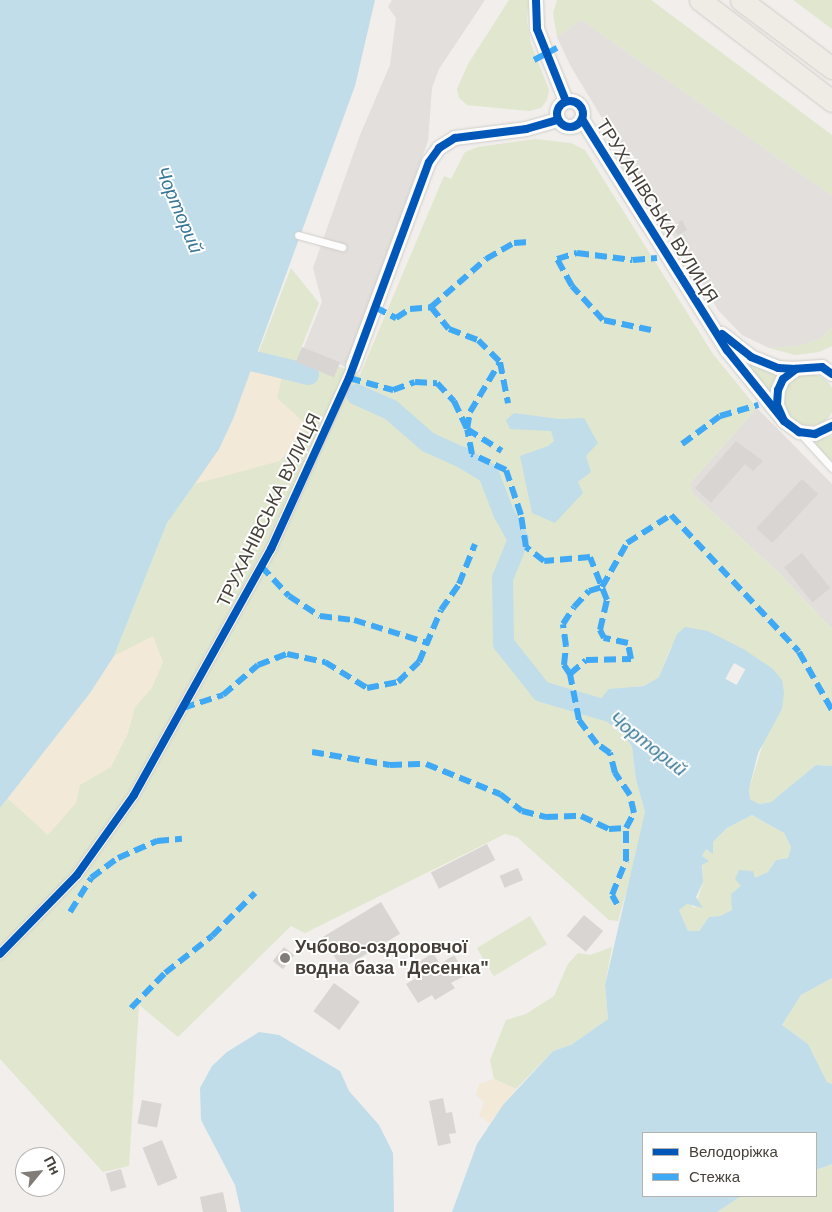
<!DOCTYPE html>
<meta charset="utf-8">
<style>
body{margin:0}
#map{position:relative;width:832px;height:1212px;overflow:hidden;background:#f1eeeb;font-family:Helvetica,sans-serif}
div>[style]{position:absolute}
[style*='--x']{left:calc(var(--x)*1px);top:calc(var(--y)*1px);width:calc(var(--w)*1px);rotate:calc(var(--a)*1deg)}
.industrial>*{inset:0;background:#e2dedb}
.green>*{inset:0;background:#e0e7ce;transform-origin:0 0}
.round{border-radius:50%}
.sand>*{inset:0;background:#f2e9d8}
.parking>*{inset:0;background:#e2dfdc}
.water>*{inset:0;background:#c1ddea}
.pier>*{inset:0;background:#f1eeeb;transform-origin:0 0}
.river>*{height:21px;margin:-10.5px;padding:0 10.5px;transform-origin:10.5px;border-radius:10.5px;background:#c1ddea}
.building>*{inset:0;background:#d9d5d2;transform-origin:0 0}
.roads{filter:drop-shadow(0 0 1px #cfccc9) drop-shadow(0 0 1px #cfccc9)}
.service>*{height:7px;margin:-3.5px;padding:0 3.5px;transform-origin:3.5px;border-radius:3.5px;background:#fdfcfc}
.pedestrian>*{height:10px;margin:-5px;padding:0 5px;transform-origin:5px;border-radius:5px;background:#fdfcfc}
.minor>*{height:14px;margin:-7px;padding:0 7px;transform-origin:7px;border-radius:7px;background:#fdfcfc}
.minor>.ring{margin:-7px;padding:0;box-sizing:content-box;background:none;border:14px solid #fdfcfc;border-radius:50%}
.primary>*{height:21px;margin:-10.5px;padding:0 10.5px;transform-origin:10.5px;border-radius:10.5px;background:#efebe5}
.quiet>*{height:6px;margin-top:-3px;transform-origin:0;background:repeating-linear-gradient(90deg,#3fa9f5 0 12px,transparent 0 18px)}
.cycleway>*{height:8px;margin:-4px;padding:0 4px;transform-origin:4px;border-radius:4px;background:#0057b8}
.cycleway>.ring{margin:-4px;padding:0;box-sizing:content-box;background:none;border:8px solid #0057b8;border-radius:50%}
.dots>*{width:14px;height:14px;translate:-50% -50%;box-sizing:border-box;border:2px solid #fff;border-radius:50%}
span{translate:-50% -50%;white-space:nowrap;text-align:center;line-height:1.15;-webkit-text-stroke:4px #fff;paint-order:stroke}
.street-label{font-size:18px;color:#453f38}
.poi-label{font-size:18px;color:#453f38;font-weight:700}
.left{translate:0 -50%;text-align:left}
.water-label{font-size:19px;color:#397997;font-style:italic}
.legend{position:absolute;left:642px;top:1132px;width:175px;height:65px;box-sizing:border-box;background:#fff;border:1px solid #b5b2af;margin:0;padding:6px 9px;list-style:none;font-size:15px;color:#453f38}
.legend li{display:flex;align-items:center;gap:10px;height:25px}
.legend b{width:25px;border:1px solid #b5b2af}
.north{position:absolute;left:15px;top:1147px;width:50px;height:50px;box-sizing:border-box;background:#fff;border:1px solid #b5b2af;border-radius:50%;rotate:62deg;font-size:14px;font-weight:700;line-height:20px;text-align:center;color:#453f38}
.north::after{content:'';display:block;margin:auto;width:18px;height:22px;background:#817c77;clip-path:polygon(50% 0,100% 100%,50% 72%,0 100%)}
</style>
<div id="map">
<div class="industrial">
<div style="clip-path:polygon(757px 408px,832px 484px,832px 629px,779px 573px,691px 492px,690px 483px)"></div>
</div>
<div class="green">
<div style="clip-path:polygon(509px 0,528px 0,527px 22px,531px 44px,549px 90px,547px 100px,541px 108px,529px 111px,467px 105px,459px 98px,457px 89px,468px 64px)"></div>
<div style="clip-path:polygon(557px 0,651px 0,832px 135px,832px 196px,581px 20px,557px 37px,553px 13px)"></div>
<div style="clip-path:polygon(793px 0,832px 0,832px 29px)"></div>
<div style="clip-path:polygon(535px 139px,571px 143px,585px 150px,713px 354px,757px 408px,690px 483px,691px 492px,779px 573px,832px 629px,832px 766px,816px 765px,771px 802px,759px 804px,750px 799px,749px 789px,762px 747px,773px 669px,708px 631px,671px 647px,659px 677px,644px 686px,627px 688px,613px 728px,625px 736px,632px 747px,636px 780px,645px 812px,644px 829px,618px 921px,609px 920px,517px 837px,505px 834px,305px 933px,291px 926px,178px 1037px,139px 1005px,129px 1166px,103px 1172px,0 1059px,0 808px,90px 693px,114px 656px,167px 523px,233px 419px,291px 268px,319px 303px,300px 351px,360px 375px,444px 176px,451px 179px,465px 152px,478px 147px)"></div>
<div style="clip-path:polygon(832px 328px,832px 346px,819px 352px,795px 355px,769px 348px,798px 346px,819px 339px)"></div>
<div style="clip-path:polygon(751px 364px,779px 376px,771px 391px,767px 391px,747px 365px)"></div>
<div class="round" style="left:783px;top:374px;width:52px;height:52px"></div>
<div style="clip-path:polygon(832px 436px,832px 461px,816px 446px,815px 441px)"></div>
<div style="clip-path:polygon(752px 815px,784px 833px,791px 847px,788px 858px,776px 860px,768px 872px,731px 894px,733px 910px,720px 916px,709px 917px,699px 931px,688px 931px,679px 910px,687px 903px,695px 908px,703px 882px,702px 856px,706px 849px,713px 853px,713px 842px,727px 828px)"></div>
<div style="left:530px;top:916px;width:33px;height:62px;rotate:59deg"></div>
<div style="clip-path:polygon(612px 947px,605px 985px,608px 1019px,571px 1045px,553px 1051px,516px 1089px,494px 1079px,490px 1060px,506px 1020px,526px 1014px,554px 996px,568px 964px,578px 953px,590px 955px)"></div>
<div style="clip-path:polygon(832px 978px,832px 1084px,827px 1082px,808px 1044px,782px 1025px,801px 995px)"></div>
<div style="clip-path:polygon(832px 1164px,832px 1212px,717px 1212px,741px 1196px,816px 1196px,816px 1170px)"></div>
</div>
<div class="sand">
<div style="clip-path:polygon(250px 371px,282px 377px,277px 398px,307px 425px,280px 461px,195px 484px,219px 449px)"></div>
<div style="clip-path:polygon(153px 636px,163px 662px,152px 688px,135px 707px,128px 733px,111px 767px,80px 785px,76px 803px,48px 835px,7px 798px,90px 693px,114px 656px)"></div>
<div style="clip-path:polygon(494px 1079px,516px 1089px,490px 1123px,479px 1116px,484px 1102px,476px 1095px,479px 1084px)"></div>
</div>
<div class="parking">
<div style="clip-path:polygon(392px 0,485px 0,439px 69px,432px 88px,428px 141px,346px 367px,303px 349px,322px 302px,313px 268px,360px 135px,390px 65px,396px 18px,388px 7px)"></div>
<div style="clip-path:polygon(581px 20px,832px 196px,832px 328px,819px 339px,798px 346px,769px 348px,742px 335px,718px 310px,570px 65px,557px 37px)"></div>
</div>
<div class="water">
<div style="clip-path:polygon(0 0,375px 0,355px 86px,233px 419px,219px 449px,167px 523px,114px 656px,90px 693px,0 808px)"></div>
<div style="clip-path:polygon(514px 413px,559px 419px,584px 418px,598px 443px,586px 456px,591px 472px,578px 482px,583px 493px,555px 523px,532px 513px,520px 456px,548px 446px,554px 441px,551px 431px,510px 429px,506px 420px)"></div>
<div style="clip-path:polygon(evenodd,685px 627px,708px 631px,745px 650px,773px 669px,782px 680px,784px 693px,782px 709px,758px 753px,749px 789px,750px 799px,759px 804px,771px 802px,816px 765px,832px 766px,832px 978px,801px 995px,782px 1025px,808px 1044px,827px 1082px,832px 1084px,832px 1164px,816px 1170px,816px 1133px,643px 1133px,643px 1196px,741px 1196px,717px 1212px,452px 1212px,477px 1144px,503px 1105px,553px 1051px,571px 1045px,608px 1019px,605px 985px,645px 812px,636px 780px,632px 747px,625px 736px,600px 716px,598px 702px,609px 689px,644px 686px,659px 677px,677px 634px,685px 627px,752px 815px,784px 833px,791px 847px,788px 858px,776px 860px,768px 872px,755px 878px,753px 871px,739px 870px,735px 879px,741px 886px,731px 894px,732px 910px,720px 916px,709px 917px,699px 931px,688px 931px,679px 910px,687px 904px,703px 908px,696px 897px,703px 882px,702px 865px,709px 861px,702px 856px,706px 849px,713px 854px,713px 842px,727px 828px,752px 815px)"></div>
<div style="clip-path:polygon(259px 1032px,279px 1035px,340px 1071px,349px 1091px,379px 1125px,393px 1153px,394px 1212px,241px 1212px,235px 1185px,201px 1120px,200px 1088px,212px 1066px,227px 1052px)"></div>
</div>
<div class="pier">
<div style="left:734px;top:663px;width:13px;height:18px;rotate:29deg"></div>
</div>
<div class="river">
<div style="--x:236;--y:343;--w:16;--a:68"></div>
<div style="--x:242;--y:358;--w:68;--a:13.6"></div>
<div style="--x:356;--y:394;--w:37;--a:24"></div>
<div style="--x:390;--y:409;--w:50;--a:41"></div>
<div style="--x:428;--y:442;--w:35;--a:24"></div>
<div style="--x:460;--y:456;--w:33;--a:31"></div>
<div style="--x:488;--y:473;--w:42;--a:69"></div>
<div style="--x:503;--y:512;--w:31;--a:61"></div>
<div style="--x:518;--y:539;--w:42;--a:112.3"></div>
<div style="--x:502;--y:578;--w:65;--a:89.1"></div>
<div style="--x:503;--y:643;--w:61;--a:51.6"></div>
<div style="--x:541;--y:691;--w:75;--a:16.3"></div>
<div style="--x:613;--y:712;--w:14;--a:39"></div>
</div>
<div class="building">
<div style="clip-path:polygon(682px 220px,687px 230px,678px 235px,672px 226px)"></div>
<div style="left:302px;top:347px;width:41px;height:16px;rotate:22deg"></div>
<div style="clip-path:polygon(736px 441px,763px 461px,753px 471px,745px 464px,711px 503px,695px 488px)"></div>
<div style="left:802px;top:479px;width:22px;height:67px;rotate:43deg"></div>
<div style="left:802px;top:553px;width:45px;height:23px;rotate:51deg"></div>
<div style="left:487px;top:844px;width:18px;height:63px;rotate:63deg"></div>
<div style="left:518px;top:868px;width:13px;height:20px;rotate:67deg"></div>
<div style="left:381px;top:902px;width:37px;height:68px;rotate:59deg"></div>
<div style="left:584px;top:915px;width:25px;height:27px;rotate:40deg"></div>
<div style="left:284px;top:947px;width:13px;height:18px;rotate:39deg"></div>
<div style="clip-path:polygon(433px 953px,440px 964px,454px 955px,466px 975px,451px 983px,455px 988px,435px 1000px,432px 995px,418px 1003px,406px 984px,421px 975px,414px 965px)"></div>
<div style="left:334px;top:983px;width:32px;height:35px;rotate:36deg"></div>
<div style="clip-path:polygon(443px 1098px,446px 1113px,452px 1112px,456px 1133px,449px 1134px,451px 1143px,438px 1146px,429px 1101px)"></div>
<div style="left:142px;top:1100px;width:20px;height:24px;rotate:11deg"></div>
<div style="left:162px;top:1140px;width:41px;height:21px;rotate:68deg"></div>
<div style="left:121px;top:1169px;width:19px;height:16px;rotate:74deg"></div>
<div style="clip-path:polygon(223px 1192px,227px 1212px,203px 1212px,200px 1197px)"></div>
</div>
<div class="roads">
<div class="service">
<div style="--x:298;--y:235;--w:46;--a:15.3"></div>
<div style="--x:801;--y:434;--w:46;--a:47.6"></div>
</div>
<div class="pedestrian">
<div style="--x:0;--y:954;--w:110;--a:-45.7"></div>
<div style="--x:77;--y:875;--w:98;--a:-54.5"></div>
<div style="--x:134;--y:795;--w:282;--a:-60.9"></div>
<div style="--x:271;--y:549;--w:201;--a:-65.9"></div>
</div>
<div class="minor">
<div style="--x:536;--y:0;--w:29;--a:88"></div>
<div style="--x:537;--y:29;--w:78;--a:68.1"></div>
<div class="ring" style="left:557px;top:101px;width:12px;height:12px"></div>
<div style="--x:582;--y:119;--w:273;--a:57.9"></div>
<div style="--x:727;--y:350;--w:91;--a:51.2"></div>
<div style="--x:722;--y:334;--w:37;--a:38"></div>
<div style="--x:751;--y:357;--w:29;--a:22"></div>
<div style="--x:778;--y:368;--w:18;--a:3"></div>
<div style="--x:353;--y:366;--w:218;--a:-69.6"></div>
<div style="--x:429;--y:162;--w:17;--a:-54"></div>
<div style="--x:439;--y:148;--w:19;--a:-32"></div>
<div style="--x:455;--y:138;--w:72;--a:-7.2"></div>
<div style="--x:526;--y:129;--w:33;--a:-16"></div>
<div style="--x:832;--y:374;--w:12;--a:-145"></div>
<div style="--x:822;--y:367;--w:26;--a:176"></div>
<div style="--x:796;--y:369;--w:16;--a:142"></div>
<div style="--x:783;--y:379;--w:12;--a:114"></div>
<div style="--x:778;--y:390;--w:15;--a:94"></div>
<div style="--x:777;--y:405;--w:17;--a:66"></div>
<div style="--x:784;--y:421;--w:19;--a:36"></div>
<div style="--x:799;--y:432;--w:16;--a:7"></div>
<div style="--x:815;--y:434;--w:19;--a:-25"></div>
</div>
<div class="primary">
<div style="--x:700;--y:0;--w:166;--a:37.4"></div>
<div style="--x:741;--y:0;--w:114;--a:36.8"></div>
</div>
</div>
<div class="quiet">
<div style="--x:534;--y:60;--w:26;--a:-28"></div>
<div style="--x:375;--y:307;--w:24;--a:28"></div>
<div style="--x:396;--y:318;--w:17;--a:-33"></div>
<div style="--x:410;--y:309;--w:21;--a:-5"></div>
<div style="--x:431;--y:307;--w:73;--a:-41.1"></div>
<div style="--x:486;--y:259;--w:32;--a:-30"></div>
<div style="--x:514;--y:243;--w:15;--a:-4"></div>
<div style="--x:431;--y:307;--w:28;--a:51"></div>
<div style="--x:449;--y:329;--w:31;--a:21"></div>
<div style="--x:478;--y:340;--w:31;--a:45"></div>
<div style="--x:500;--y:362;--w:42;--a:79"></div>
<div style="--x:651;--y:330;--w:49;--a:-168.2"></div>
<div style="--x:603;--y:320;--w:46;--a:-132.4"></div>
<div style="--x:572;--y:286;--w:31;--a:-119"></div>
<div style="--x:557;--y:259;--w:21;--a:-17"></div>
<div style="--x:577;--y:253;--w:56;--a:7.1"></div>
<div style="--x:633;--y:260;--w:24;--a:-5"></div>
<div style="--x:349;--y:378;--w:46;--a:15.3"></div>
<div style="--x:393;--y:390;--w:23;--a:-20"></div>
<div style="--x:415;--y:382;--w:22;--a:3"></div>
<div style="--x:437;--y:383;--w:25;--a:47"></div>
<div style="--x:454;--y:401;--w:31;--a:65"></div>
<div style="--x:467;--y:429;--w:41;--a:32.2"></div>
<div style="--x:682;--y:444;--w:47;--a:-36.4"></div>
<div style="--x:720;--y:416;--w:40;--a:-16"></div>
<div style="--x:261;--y:566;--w:41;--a:47"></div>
<div style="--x:289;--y:596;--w:37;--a:33"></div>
<div style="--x:320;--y:616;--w:34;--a:7"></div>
<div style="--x:354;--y:620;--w:77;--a:17.3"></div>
<div style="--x:570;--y:674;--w:11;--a:-124"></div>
<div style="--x:564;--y:665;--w:19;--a:-84"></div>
<div style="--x:566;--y:646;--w:22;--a:-98"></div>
<div style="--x:563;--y:624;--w:20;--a:-57"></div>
<div style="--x:574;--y:607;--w:22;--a:-47"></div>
<div style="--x:589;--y:591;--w:14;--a:-17"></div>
<div style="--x:602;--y:587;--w:51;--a:-60.4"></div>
<div style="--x:627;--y:543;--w:52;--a:-32.5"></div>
<div style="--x:671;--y:515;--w:187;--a:46.9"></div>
<div style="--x:799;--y:652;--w:67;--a:60.4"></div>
<div style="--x:183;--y:708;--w:42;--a:-18"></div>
<div style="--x:223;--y:695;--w:46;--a:-40.6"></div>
<div style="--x:258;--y:665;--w:31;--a:-21"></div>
<div style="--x:287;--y:654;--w:39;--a:12"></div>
<div style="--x:325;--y:662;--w:49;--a:31.8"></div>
<div style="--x:367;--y:688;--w:32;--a:-11"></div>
<div style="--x:398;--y:682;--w:29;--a:-44"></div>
<div style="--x:419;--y:662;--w:56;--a:-67.1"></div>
<div style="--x:441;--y:610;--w:32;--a:-55"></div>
<div style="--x:459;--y:584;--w:43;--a:-68.2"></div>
<div style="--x:312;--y:752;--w:79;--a:9.5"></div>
<div style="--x:390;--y:765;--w:36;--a:-2"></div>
<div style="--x:426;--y:764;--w:80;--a:22.1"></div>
<div style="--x:500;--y:794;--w:28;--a:38"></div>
<div style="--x:522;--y:811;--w:25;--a:14"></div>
<div style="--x:546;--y:817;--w:35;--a:-2"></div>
<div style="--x:581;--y:816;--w:31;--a:25"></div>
<div style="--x:609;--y:829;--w:17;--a:-3"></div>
<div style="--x:626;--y:828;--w:17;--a:-62"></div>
<div style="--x:634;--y:813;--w:18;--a:-103"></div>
<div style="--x:630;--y:795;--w:27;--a:-124"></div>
<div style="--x:615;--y:773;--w:21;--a:-104"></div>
<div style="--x:610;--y:753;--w:16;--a:-145"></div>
<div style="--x:597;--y:744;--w:30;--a:-127"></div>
<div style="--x:579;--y:720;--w:47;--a:-101.1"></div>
<div style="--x:570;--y:674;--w:21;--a:-41"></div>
<div style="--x:586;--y:660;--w:45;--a:-1.3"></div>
<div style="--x:631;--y:659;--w:16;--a:-101"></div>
<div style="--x:628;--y:643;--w:25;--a:-168"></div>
<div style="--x:604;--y:638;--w:9;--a:-117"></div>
<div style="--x:600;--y:630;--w:31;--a:-77"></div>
<div style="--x:607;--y:600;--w:46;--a:-111.6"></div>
<div style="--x:590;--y:557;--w:46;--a:175"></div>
<div style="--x:544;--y:561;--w:23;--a:-142"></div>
<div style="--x:526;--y:547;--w:32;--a:-99"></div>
<div style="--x:521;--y:515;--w:47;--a:-108.4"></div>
<div style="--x:506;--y:470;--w:38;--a:-155"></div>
<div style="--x:472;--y:454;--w:25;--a:-101"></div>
<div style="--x:467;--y:429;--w:17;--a:-80"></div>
<div style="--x:470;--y:412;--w:58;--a:-59"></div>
<div style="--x:617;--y:904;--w:10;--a:-119"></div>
<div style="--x:612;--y:895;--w:37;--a:-68"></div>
<div style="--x:626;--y:861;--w:33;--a:-90"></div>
<div style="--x:70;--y:912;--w:40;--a:-58"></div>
<div style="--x:91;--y:878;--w:34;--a:-37"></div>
<div style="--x:118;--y:858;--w:43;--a:-23.6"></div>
<div style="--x:157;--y:841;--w:25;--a:-5"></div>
<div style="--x:131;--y:1008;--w:49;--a:-45.8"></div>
<div style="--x:165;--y:973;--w:60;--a:-38.2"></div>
<div style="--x:212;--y:936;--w:61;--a:-45"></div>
</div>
<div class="cycleway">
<div style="--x:536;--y:0;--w:29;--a:88"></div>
<div style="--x:537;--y:29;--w:78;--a:68.1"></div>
<div class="ring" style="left:557px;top:101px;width:18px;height:18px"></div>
<div style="--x:582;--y:119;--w:273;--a:57.9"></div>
<div style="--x:727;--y:350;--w:91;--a:51.2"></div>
<div style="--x:722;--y:334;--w:37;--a:38"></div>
<div style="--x:751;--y:357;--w:29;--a:22"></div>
<div style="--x:778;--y:368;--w:18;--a:3"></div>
<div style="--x:832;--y:374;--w:12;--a:-145"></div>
<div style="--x:822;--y:367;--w:26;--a:176"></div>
<div style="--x:796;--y:369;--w:16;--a:142"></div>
<div style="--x:783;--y:379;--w:12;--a:114"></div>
<div style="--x:778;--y:390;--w:15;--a:94"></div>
<div style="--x:777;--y:405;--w:17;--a:66"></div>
<div style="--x:784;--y:421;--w:19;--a:36"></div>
<div style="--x:799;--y:432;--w:16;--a:7"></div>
<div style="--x:815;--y:434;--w:19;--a:-25"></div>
<div style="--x:0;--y:954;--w:110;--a:-45.7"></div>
<div style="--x:77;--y:875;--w:98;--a:-54.5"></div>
<div style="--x:134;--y:795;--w:282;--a:-60.9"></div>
<div style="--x:271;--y:549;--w:188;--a:-65.5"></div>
<div style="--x:349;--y:378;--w:230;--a:-69.7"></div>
<div style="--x:429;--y:162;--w:17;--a:-54"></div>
<div style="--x:439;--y:148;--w:19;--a:-32"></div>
<div style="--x:455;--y:138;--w:72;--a:-7.2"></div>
<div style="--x:526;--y:129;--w:33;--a:-16"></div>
</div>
<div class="dots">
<div style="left:285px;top:958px;background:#817c77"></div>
</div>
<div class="street-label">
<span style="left:657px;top:211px;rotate:58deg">ТРУХАНІВСЬКА ВУЛИЦЯ</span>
<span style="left:269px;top:510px;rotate:-64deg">ТРУХАНІВСЬКА ВУЛИЦЯ</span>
</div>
<div class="poi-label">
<span class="left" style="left:295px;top:958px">Учбово-оздоровчої<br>водна база "Десенка"</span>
</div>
<div class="water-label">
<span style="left:179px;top:210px;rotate:67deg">Чорторий</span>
<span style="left:648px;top:744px;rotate:38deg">Чорторий</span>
</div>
<ul class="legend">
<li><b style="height:6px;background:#0057b8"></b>Велодоріжка</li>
<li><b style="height:6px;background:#3fa9f5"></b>Стежка</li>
</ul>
<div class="north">Пн</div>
</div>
